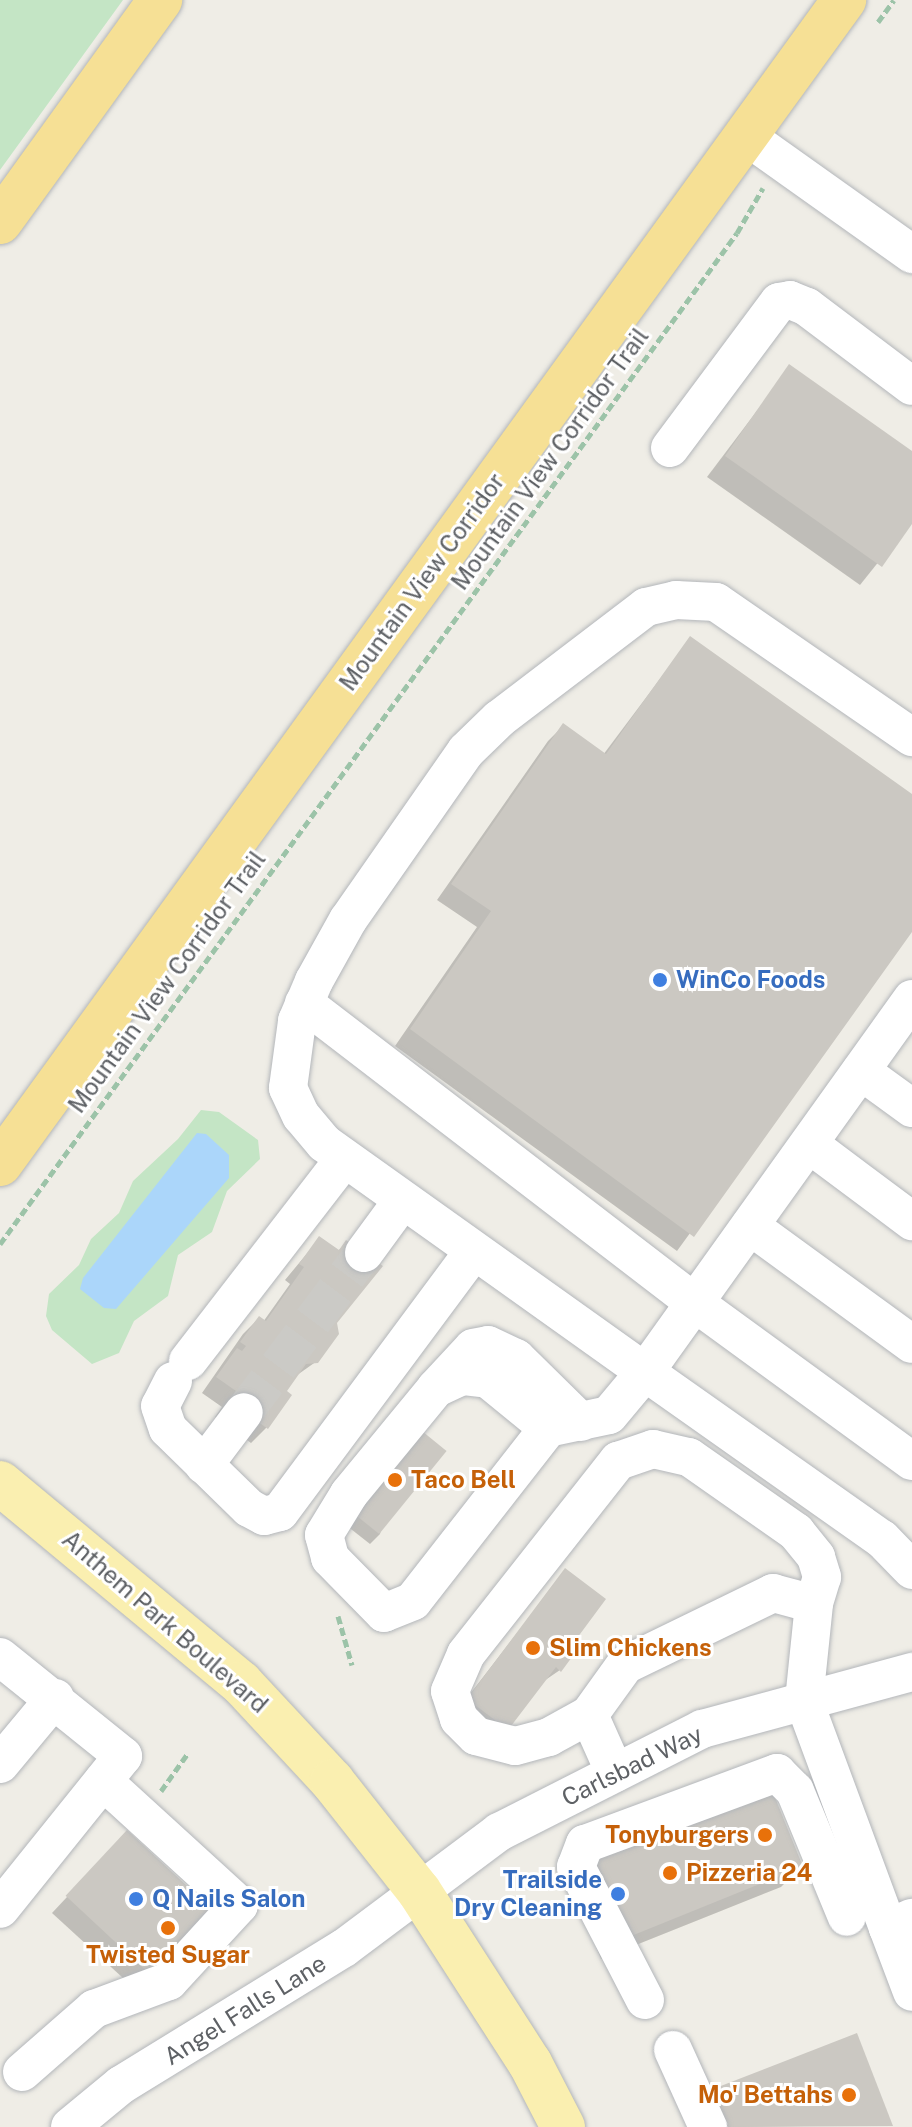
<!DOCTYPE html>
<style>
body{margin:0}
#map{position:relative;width:912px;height:2127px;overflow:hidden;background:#efede6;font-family:"Public Sans",sans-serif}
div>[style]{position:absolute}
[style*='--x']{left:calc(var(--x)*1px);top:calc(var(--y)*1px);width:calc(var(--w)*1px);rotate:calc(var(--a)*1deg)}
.green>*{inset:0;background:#c4e5c5}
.water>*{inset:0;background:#abd6fa}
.shadow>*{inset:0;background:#0003}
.building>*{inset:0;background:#cbc8c2;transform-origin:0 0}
.minor-tunnel>*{height:38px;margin-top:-19px;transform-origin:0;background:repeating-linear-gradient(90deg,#cbcac6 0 38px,transparent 0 57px)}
.path>*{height:5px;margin-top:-2.5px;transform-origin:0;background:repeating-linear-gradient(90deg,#9cc3a8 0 8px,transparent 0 12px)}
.roads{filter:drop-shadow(0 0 2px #b3b6ba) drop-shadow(0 0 2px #b3b6ba)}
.minor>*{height:38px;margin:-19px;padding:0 19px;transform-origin:19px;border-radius:19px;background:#fff}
.major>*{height:44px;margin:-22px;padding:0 22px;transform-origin:22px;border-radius:22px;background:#faefb0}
.highway>*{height:44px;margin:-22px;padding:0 22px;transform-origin:22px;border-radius:22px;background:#f6e095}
.dots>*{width:22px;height:22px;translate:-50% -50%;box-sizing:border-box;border:4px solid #fff;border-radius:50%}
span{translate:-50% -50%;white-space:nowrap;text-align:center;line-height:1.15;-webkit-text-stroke:6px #fff;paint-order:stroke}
.street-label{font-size:24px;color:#5e6165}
.shop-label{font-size:24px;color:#366cbe;font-weight:700}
.left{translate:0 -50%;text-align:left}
.right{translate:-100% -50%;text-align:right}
.food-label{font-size:24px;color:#c56008;font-weight:700}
</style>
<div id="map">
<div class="green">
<div style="clip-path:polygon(0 0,123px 0,0 170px)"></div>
<div style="clip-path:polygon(201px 1110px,219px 1112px,258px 1140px,260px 1159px,227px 1191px,212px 1232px,178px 1255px,168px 1296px,134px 1321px,119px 1353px,92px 1364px,52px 1330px,46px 1316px,49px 1294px,79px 1265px,91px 1239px,119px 1213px,133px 1181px,178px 1139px)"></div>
</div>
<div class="water">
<div style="clip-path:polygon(197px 1133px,206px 1134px,229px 1155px,229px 1178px,116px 1309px,104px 1308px,80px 1289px,83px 1278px)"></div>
</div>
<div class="shadow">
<div style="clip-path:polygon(790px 367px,912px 453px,912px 520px,860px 585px,707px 477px)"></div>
<div style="clip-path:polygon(690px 639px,912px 796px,912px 928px,677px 1251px,395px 1046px,477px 927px,437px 900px,548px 741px,563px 726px,603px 755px)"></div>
<div style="clip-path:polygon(319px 1239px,337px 1252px,346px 1243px,335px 1323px,317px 1361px,293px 1378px,266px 1428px,251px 1443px,215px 1417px,222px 1407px,202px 1393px,243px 1334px,259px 1318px,263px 1322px,290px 1284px,285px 1280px)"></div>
<div style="clip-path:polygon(406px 1440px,380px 1534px,370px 1544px,342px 1522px)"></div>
<div style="clip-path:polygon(565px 1571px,560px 1670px,541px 1683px,491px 1745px,453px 1716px)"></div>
<div style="clip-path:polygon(112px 1849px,210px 1910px,135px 1989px,52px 1913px)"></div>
<div style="clip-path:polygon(801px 1867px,781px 1887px,601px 1959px,569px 1880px)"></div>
<div style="clip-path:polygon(715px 2090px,891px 2125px,722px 2127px,710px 2095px)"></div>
</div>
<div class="building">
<div style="clip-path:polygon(789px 364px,912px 451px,912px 524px,882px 567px,725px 456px)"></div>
<div style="clip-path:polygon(690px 636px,912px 794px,912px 932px,694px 1237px,410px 1029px,491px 911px,451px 884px,563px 723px,606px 754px)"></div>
<div style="clip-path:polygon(319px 1236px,339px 1250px,346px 1240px,383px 1266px,337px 1323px,339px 1334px,318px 1363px,306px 1364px,287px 1391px,292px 1395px,268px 1429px,229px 1401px,236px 1391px,216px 1377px,237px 1348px,242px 1351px,246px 1346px,240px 1342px,259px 1316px,266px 1321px,304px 1267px,299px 1264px)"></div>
<div style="left:417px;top:1427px;width:38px;height:107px;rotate:39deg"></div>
<div style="clip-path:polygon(565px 1568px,606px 1599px,566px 1653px,572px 1657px,561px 1672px,556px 1667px,508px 1730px,467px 1699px)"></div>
<div style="left:770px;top:1785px;width:88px;height:196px;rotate:68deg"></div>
<div style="left:127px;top:1830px;width:117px;height:90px;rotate:43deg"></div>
<div style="clip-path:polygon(857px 2033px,893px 2126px,728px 2127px,713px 2089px)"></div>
</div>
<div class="minor-tunnel">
<div style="--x:244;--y:1412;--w:199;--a:-53"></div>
</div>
<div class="path">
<div style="--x:878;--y:22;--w:27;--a:-54"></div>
<div style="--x:0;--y:1244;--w:1251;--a:-53.91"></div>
<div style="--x:737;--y:233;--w:52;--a:-60"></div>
<div style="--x:338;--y:1616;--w:51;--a:74.1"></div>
<div style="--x:161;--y:1791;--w:47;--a:-54.6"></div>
</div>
<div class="roads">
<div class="minor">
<div style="--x:746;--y:136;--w:204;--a:35.4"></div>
<div style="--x:670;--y:448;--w:182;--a:-53.3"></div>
<div style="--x:779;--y:302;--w:11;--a:-10"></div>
<div style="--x:790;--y:300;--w:18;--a:22"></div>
<div style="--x:807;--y:307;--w:131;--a:37"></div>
<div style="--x:912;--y:999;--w:459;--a:125.6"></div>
<div style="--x:645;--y:1372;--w:290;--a:35.2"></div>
<div style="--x:882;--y:1539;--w:43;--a:45.9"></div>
<div style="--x:304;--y:1003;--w:493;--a:37.5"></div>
<div style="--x:695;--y:1303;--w:268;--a:36.1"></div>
<div style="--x:861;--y:1071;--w:63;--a:36"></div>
<div style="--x:809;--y:1144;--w:129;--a:36.8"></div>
<div style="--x:750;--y:1226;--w:200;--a:36.1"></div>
<div style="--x:364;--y:1253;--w:64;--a:-53.8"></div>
<div style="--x:188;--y:1361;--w:255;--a:-52.3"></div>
<div style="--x:173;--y:1381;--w:28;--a:117"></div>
<div style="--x:160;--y:1406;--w:24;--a:71"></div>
<div style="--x:168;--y:1429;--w:113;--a:44.3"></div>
<div style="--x:249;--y:1508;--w:17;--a:28"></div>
<div style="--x:264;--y:1516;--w:16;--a:-14"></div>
<div style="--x:280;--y:1512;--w:324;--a:-53.4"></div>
<div style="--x:436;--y:1388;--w:54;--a:-47.2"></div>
<div style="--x:473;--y:1348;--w:15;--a:-11"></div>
<div style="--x:488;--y:1345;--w:31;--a:25"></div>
<div style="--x:516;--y:1358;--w:91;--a:44.6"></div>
<div style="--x:548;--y:1428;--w:77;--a:-140.8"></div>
<div style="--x:488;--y:1379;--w:26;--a:-173"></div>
<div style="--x:462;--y:1376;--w:29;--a:155"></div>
<div style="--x:436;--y:1388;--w:137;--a:129.4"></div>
<div style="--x:349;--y:1494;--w:48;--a:121.4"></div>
<div style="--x:324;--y:1535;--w:24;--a:75"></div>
<div style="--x:330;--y:1558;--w:77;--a:45.5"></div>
<div style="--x:384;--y:1613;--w:31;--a:-22"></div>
<div style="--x:413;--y:1601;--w:219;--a:-52"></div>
<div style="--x:548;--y:1428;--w:62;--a:-12"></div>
<div style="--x:609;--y:1415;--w:56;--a:-50.1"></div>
<div style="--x:645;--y:1372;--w:394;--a:-144.5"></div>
<div style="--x:324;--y:1143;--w:35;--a:-130"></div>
<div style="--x:301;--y:1116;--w:31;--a:-115"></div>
<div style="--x:288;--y:1088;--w:68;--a:-82.3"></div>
<div style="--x:297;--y:1021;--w:43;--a:-67"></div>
<div style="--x:314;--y:981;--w:70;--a:-60.9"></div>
<div style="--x:348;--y:920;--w:206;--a:-55.1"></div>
<div style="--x:466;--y:751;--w:46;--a:-44.1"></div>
<div style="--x:499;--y:719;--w:185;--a:-37.3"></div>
<div style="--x:646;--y:607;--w:31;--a:-13"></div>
<div style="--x:676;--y:600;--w:40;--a:2.9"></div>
<div style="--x:716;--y:602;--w:238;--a:34.6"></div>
<div style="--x:204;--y:1465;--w:66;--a:-53"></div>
<div style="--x:0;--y:1657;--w:158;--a:38.8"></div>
<div style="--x:123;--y:1756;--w:196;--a:128.8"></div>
<div style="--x:589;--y:1715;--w:46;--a:151.2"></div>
<div style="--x:549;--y:1737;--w:35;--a:165"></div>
<div style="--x:515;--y:1746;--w:40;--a:-165.6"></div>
<div style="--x:476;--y:1736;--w:24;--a:-135"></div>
<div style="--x:459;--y:1719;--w:29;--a:-108"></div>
<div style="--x:450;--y:1691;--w:40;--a:-66.6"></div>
<div style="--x:466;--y:1654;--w:246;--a:-51.8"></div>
<div style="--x:618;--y:1461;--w:37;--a:-19"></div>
<div style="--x:653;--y:1449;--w:37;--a:13"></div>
<div style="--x:689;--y:1457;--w:131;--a:35"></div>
<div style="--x:796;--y:1532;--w:32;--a:51"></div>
<div style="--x:816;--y:1557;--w:21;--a:73"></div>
<div style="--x:822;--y:1577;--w:28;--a:107"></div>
<div style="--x:0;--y:1764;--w:86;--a:-50.2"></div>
<div style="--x:615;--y:1773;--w:64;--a:-114.1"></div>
<div style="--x:589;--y:1715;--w:62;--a:-54.2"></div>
<div style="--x:625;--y:1665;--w:165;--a:-25.9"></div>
<div style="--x:773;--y:1593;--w:42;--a:15"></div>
<div style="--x:814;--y:1604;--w:98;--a:95.9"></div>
<div style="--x:804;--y:1701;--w:242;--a:69.7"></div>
<div style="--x:888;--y:1928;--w:26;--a:-23"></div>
<div style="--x:888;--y:1928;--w:68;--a:69.4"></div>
<div style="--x:645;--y:2000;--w:150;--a:-117.4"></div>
<div style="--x:576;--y:1867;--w:25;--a:-69"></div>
<div style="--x:585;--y:1844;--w:205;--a:-20.3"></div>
<div style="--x:777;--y:1773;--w:25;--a:45"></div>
<div style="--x:795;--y:1791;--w:136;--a:67.6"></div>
<div style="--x:673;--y:2050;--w:85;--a:65.6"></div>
<div style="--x:22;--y:2072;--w:96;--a:-41.2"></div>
<div style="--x:94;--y:2009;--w:80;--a:-20.5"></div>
<div style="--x:169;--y:1981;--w:103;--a:-47.4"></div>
<div style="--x:239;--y:1905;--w:184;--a:-137.6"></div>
<div style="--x:70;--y:2127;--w:66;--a:-39.5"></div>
<div style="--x:121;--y:2085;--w:262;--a:-31.6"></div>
<div style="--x:344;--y:1948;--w:194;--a:-36.8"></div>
<div style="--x:499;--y:1832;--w:228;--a:-26.9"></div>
<div style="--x:702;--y:1729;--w:218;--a:-15.2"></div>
</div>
<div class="major">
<div style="--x:0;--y:1483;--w:313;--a:39.7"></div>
<div style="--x:241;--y:1683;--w:134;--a:47.1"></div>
<div style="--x:332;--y:1781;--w:140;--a:51.7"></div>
<div style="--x:419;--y:1891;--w:205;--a:57.2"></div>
<div style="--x:530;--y:2063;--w:72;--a:62.7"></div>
</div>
<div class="highway">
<div style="--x:0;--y:222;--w:274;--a:-54.2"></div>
<div style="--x:0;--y:1164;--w:1438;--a:-54.05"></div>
</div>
</div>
<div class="dots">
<div style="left:660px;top:980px;background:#3f7fe0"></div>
<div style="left:395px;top:1480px;background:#e8710a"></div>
<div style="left:533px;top:1648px;background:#e8710a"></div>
<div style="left:765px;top:1835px;background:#e8710a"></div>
<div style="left:670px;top:1873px;background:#e8710a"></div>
<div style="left:618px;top:1894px;background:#3f7fe0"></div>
<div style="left:136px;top:1899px;background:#3f7fe0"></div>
<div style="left:168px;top:1928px;background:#e8710a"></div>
<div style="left:849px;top:2095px;background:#e8710a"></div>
</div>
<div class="street-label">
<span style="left:550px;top:459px;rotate:-54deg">Mountain View Corridor Trail</span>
<span style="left:422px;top:582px;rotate:-54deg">Mountain View Corridor</span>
<span style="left:167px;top:982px;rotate:-54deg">Mountain View Corridor Trail</span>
<span style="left:165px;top:1622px;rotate:41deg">Anthem Park Boulevard</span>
<span style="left:632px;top:1766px;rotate:-26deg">Carlsbad Way</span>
<span style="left:245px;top:2010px;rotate:-32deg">Angel Falls Lane</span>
</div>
<div class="shop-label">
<span class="left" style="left:676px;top:980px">WinCo Foods</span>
<span class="right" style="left:602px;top:1894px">Trailside<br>Dry Cleaning</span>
<span class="left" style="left:152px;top:1899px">Q Nails Salon</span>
</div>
<div class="food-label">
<span class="left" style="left:411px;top:1480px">Taco Bell</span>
<span class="left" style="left:549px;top:1648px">Slim Chickens</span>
<span class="right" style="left:749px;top:1835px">Tonyburgers</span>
<span class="left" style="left:686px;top:1873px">Pizzeria 24</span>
<span style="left:168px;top:1955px">Twisted Sugar</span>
<span class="right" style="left:833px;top:2095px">Mo' Bettahs</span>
</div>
</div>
